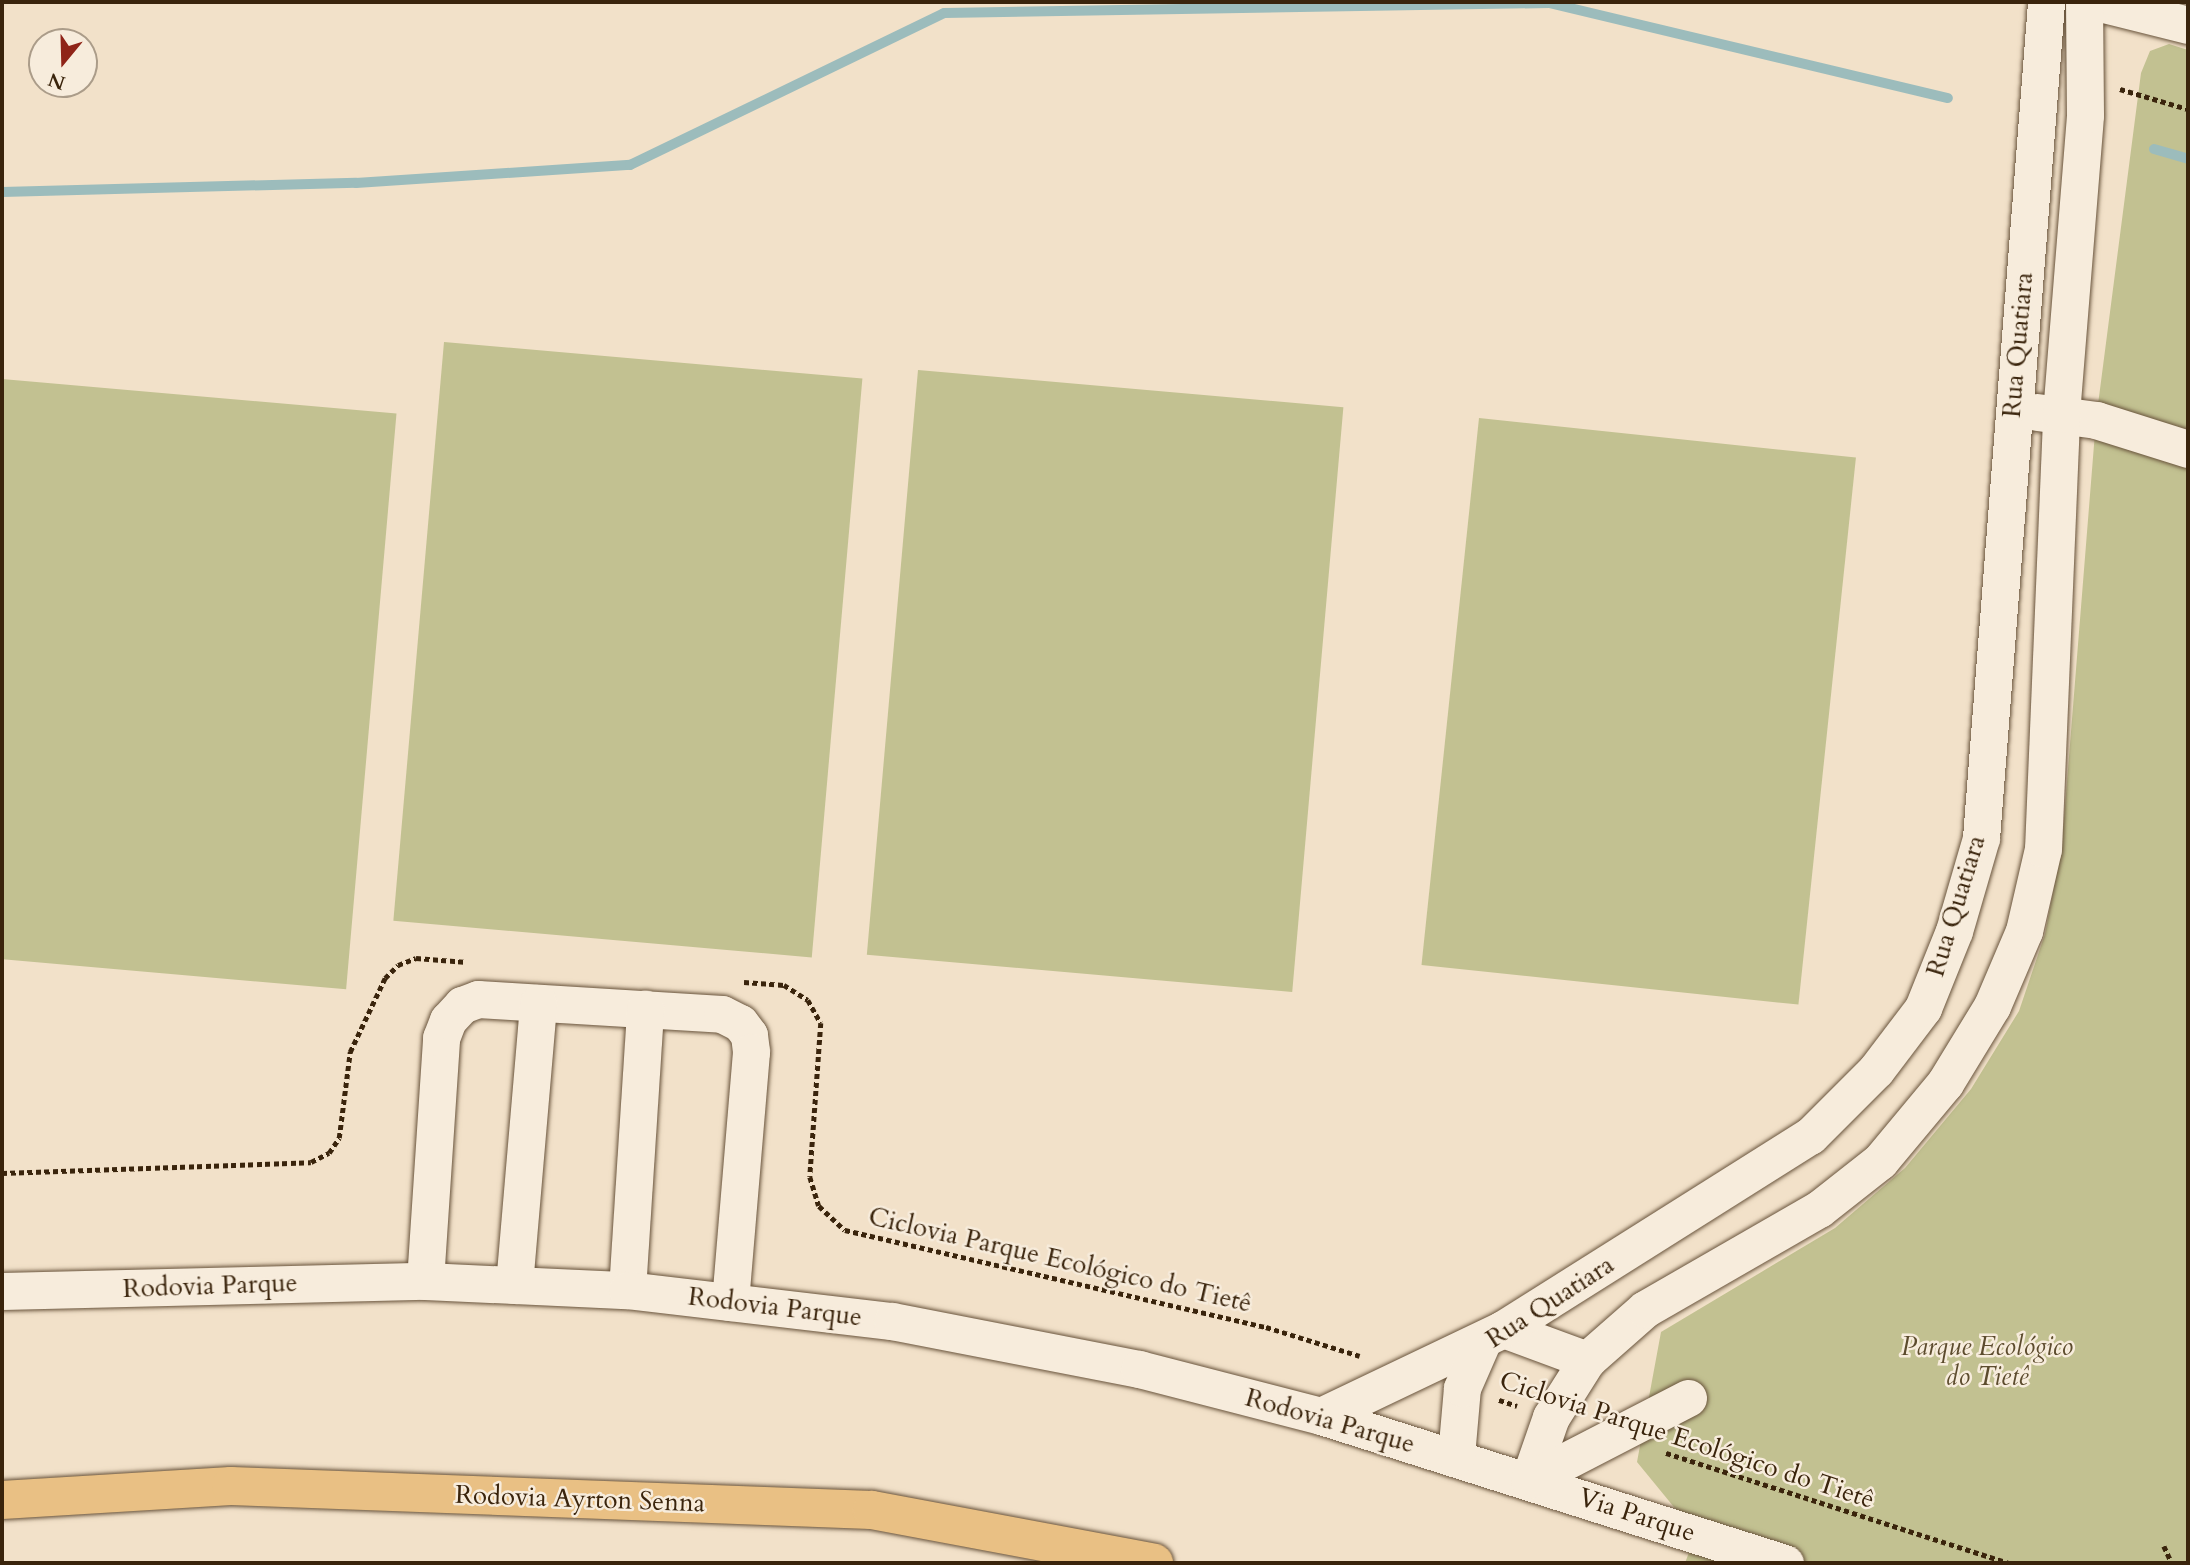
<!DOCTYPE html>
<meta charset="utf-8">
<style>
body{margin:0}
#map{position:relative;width:2190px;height:1565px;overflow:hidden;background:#f2e1c9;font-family:Cardo,serif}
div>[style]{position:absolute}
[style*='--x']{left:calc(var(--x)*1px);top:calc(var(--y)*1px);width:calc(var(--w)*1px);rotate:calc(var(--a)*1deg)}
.green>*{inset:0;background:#c2c191;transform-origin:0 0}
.stream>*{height:10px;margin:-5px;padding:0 5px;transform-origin:5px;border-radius:5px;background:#9cbcbc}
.path>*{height:4.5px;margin-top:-2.25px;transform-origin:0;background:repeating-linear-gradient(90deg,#3a240c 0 5px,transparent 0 8.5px)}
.roads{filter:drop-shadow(0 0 2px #68533b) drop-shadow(0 0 2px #68533b)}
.minor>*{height:37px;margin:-18.5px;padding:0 18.5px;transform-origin:18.5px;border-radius:18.5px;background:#f7ecdc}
.highway>*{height:38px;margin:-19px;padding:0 19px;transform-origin:19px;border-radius:19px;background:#e9c084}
span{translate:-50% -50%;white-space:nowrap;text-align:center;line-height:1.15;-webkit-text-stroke:5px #f7ecdc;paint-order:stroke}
.street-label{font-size:26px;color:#3a240c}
.park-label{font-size:26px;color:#5c4b2d;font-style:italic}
.frame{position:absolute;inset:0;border:4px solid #3a240c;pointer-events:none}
.north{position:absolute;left:28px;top:28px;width:70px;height:70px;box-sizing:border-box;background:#f7ecdc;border:2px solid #ab9c89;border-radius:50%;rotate:199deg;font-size:19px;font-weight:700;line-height:28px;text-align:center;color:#3a240c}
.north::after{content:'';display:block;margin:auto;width:24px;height:32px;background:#8f2418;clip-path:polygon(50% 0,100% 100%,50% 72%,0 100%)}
</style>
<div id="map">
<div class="green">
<div style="clip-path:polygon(2169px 44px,2188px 50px,2188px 1563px,1685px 1563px,1696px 1534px,1637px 1462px,1661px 1332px,1835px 1228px,1905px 1168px,1971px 1089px,2019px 1011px,2045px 934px,2062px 844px,2096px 420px,2141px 73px,2150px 51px)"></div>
<div style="left:444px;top:342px;width:420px;height:581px;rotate:5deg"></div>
<div style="left:918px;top:370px;width:427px;height:587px;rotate:5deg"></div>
<div style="left:2px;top:379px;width:396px;height:578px;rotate:5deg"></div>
<div style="left:1479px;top:418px;width:379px;height:550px;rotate:6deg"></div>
</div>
<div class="stream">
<div style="--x:2154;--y:149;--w:35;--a:16"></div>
<div style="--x:2;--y:192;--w:354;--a:-1.5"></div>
<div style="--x:356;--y:183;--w:275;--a:-3.8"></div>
<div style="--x:630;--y:165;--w:349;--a:-25.8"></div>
<div style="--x:944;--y:13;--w:605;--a:-0.95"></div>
<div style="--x:1549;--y:3;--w:410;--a:13.4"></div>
</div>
<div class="path">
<div style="--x:2120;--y:89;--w:71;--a:16.4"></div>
<div style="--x:744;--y:982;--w:40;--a:4.3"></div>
<div style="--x:784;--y:985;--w:28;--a:32"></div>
<div style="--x:808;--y:1000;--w:26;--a:61"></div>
<div style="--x:821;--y:1023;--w:154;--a:94.1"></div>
<div style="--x:810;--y:1177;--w:30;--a:73"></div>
<div style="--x:819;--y:1206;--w:35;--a:43"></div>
<div style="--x:845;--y:1230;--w:432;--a:13"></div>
<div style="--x:1266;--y:1327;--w:98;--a:17.1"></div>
<div style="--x:2;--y:1173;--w:309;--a:-2"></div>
<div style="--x:311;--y:1162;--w:20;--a:-27"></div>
<div style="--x:329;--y:1153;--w:18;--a:-56"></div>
<div style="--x:339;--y:1138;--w:87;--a:-82.7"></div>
<div style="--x:350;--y:1052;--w:82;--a:-64.7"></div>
<div style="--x:385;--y:978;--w:18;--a:-45"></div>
<div style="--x:398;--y:965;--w:19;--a:-21"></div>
<div style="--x:416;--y:958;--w:51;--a:4.5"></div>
<div style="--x:1499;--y:1400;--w:19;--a:18"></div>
<div style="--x:1666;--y:1453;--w:359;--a:17.8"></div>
<div style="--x:2164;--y:1546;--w:19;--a:65"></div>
</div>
<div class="roads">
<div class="minor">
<div style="--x:2096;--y:2;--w:95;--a:14"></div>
<div style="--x:2037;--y:412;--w:60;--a:7.7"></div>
<div style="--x:2096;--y:420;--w:96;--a:17.5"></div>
<div style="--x:425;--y:1281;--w:244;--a:-86.2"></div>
<div style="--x:441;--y:1038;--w:19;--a:-69"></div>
<div style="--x:448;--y:1020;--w:21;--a:-47"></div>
<div style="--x:462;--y:1005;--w:17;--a:-21"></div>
<div style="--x:478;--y:999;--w:244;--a:3.5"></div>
<div style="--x:722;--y:1014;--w:20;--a:27"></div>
<div style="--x:740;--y:1023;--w:15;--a:53"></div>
<div style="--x:749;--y:1035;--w:17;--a:83"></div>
<div style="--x:751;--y:1052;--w:251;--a:94.8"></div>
<div style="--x:514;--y:1285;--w:283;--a:-85.1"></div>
<div style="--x:627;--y:1290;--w:282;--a:-86.3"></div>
<div style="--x:2;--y:1291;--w:423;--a:-1.4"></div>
<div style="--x:425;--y:1281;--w:202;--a:2.6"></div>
<div style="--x:627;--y:1290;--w:267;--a:6.7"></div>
<div style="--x:892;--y:1321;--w:252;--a:11"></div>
<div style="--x:1139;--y:1369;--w:188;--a:14.5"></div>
<div style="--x:1321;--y:1416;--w:487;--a:17.6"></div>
<div style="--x:1503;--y:1329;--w:90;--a:20.3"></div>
<div style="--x:1321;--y:1416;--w:202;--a:-25.5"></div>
<div style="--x:1503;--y:1329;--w:363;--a:-32.2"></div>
<div style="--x:1810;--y:1136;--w:93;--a:-45"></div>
<div style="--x:1876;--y:1070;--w:78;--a:-52.8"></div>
<div style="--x:1923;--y:1008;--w:83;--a:-68.1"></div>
<div style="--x:1954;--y:931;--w:97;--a:-73.8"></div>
<div style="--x:1981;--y:838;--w:839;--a:-85.55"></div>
<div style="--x:1456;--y:1456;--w:68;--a:-85"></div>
<div style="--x:1462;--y:1388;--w:52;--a:-66.4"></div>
<div style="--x:1529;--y:1480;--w:67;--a:-70.8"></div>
<div style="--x:1551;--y:1417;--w:67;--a:-57.7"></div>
<div style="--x:1587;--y:1360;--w:77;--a:-41.3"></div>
<div style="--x:1645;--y:1309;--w:201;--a:-29.9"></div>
<div style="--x:1819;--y:1209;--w:78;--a:-38.2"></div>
<div style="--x:1880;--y:1161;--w:102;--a:-50.2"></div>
<div style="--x:1945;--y:1083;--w:90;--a:-58.6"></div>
<div style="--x:1992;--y:1006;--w:82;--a:-66.9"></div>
<div style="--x:2024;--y:931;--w:84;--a:-77"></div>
<div style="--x:2043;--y:849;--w:435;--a:-87.6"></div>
<div style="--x:2061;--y:414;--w:300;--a:-85.4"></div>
<div style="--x:2085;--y:115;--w:113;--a:-90.5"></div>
<div style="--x:1529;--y:1480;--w:179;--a:-27.3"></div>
</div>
<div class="highway">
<div style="--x:2;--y:1500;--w:229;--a:-3.5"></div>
<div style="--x:231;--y:1486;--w:641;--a:2.14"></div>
<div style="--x:872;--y:1510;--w:287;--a:10.6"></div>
</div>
</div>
<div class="street-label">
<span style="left:2018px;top:345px;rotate:-85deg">Rua Quatiara</span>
<span style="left:1956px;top:906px;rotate:-73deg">Rua Quatiara</span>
<span style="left:1060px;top:1260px;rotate:13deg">Ciclovia Parque Ecológico do Tietê</span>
<span style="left:210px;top:1286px;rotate:-2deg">Rodovia Parque</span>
<span style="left:1550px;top:1302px;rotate:-33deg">Rua Quatiara</span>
<span style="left:775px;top:1307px;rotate:7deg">Rodovia Parque</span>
<span style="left:1330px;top:1421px;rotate:16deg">Rodovia Parque</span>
<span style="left:1687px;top:1440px;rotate:18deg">Ciclovia Parque Ecológico do Tietê</span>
<span style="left:580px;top:1499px;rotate:2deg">Rodovia Ayrton Senna</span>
<span style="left:1637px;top:1515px;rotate:18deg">Via Parque</span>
</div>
<div class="park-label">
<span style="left:1987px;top:1362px">Parque Ecológico<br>do Tietê</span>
</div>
<div class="frame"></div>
<div class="north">N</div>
</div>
